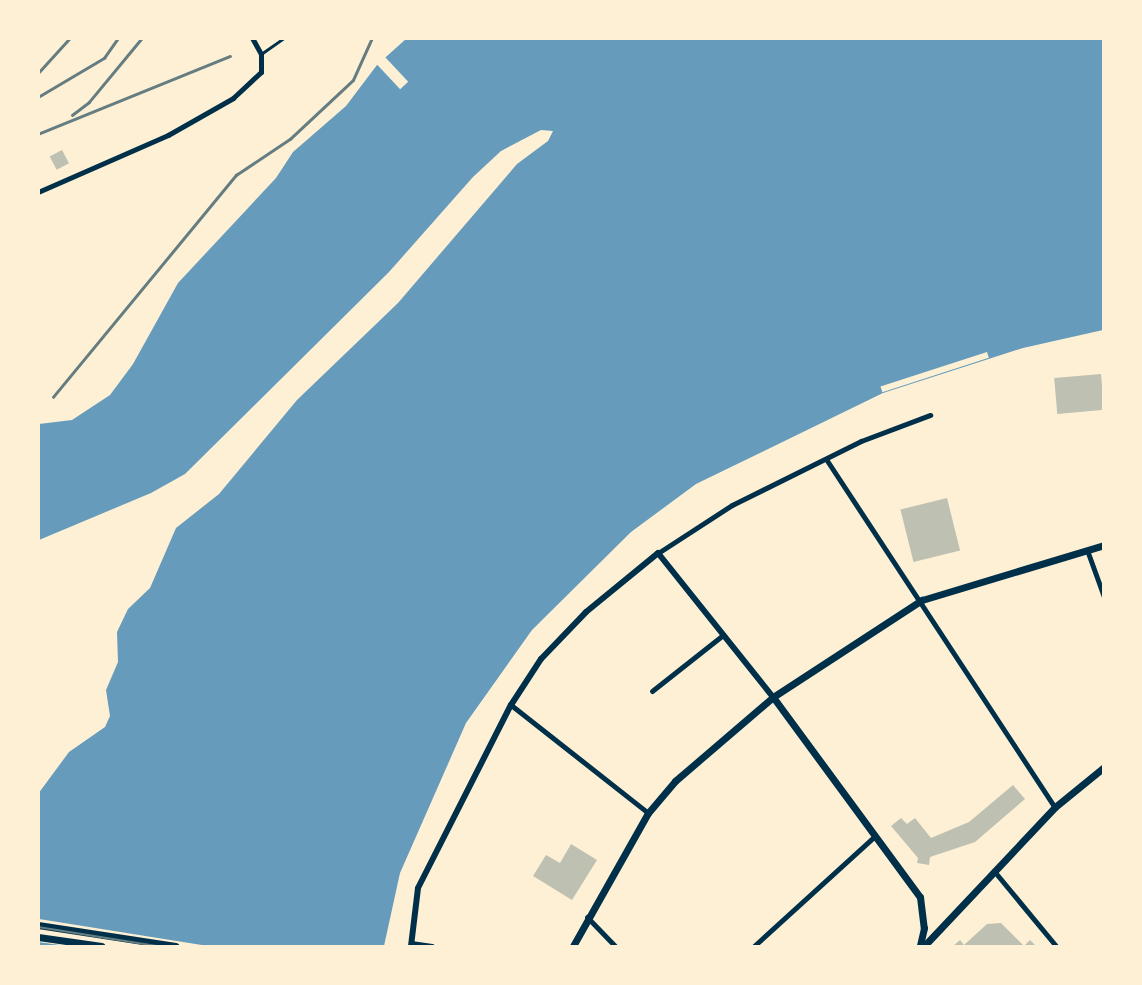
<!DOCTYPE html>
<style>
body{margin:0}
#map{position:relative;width:1142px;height:985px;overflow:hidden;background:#fdf0d5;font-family:Overpass,sans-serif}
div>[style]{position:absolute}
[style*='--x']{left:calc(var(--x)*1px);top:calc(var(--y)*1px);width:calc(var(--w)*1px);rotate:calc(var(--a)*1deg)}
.water>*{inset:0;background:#669bbc}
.pier>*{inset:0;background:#fdf0d5;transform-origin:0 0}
.building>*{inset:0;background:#bec0b2;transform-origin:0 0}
.service>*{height:2.5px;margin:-1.25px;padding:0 1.25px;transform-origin:1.25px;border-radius:1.25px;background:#003049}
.minor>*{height:5px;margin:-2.5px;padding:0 2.5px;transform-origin:2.5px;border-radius:2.5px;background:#003049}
.tertiary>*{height:6px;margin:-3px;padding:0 3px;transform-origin:3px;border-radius:3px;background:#003049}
.secondary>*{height:7px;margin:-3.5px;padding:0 3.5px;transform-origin:3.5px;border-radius:3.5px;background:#003049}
.tram>*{height:2px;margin:-1px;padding:0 1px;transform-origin:1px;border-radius:1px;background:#657d81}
.rail>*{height:2.5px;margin:-1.25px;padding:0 1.25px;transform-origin:1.25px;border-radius:1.25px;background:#657d81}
span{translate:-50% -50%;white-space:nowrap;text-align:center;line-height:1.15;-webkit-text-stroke:7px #fdf0d5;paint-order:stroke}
.frame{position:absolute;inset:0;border:40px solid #fdf0d5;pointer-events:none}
</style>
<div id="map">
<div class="water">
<div style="clip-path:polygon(407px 38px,1103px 39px,1103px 330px,1023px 348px,883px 393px,696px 484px,631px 532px,532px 630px,466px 723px,400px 873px,384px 946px,39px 946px,38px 794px,69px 752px,105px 727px,110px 716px,106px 690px,118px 662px,117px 632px,128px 609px,150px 588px,176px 528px,219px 494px,297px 400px,398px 303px,517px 164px,548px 141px,553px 131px,541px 130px,501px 151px,473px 177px,389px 272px,185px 474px,151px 493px,39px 540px,39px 424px,72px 420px,110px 395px,133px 364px,178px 283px,276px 178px,293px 152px,346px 106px,377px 65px)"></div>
</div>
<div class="pier">
<div style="left:385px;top:57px;width:34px;height:11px;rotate:47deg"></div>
<div style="left:987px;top:352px;width:6px;height:112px;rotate:72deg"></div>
<div style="clip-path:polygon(39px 919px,208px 946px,67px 946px,38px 942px)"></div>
</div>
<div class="building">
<div style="left:62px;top:150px;width:15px;height:14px;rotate:62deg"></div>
<div style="left:1101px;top:374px;width:36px;height:47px;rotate:85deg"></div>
<div style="left:947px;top:498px;width:54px;height:48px;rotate:76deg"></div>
<div style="clip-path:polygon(1013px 785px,1025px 799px,975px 842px,930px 857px,929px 865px,917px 863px,918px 858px,891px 826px,901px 818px,907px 824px,915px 818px,931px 838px,969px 822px)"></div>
<div style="clip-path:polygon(571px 844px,597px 860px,572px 900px,533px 876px,546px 855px,560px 863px)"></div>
<div style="clip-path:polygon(1001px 923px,1024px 946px,1030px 940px,1036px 946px,953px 946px,960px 940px,964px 945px,987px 924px)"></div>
</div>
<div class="service">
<div style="--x:261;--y:54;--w:28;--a:-35"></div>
</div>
<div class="minor">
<div style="--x:38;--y:192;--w:142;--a:-23.7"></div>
<div style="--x:168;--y:135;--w:75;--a:-29.6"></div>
<div style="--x:233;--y:98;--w:38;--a:-43"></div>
<div style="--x:261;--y:72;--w:18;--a:-90"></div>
<div style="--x:261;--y:54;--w:18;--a:-119"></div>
<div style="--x:826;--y:459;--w:417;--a:56.7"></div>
<div style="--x:1087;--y:550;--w:50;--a:70.1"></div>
<div style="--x:658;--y:553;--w:88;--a:-33"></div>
<div style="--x:732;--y:505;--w:144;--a:-26.4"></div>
<div style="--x:861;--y:441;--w:74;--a:-20.6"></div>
<div style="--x:652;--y:691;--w:90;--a:-38.3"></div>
<div style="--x:511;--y:705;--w:174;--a:38.2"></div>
<div style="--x:994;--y:871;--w:97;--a:50.4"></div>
<div style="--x:587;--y:917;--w:40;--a:46"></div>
<div style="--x:411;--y:943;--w:21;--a:8"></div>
<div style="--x:754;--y:946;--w:164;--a:-42.3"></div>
</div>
<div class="tertiary">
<div style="--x:411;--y:946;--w:58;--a:-83.1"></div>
<div style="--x:418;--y:888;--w:205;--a:-63.1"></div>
<div style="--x:511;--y:705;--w:55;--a:-56.9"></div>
<div style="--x:541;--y:659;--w:65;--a:-46.2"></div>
<div style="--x:586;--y:612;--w:93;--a:-39.3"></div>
<div style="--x:658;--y:553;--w:184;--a:51.4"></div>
</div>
<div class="secondary">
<div style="--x:773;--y:697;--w:248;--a:53.7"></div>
<div style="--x:920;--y:897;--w:31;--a:83"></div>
<div style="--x:924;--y:928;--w:18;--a:103"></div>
<div style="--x:38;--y:925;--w:139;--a:8.7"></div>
<div style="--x:38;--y:937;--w:64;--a:8.1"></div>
<div style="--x:573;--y:946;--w:153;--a:-60.6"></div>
<div style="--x:648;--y:813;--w:42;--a:-49.8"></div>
<div style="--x:675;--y:781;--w:129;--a:-40.6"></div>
<div style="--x:773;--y:697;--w:178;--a:-33.1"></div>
<div style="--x:922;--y:600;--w:190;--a:-16.8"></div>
<div style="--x:924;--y:946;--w:191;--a:-46.7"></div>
<div style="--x:1055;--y:807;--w:63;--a:-39.2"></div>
</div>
<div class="tram">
<div style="--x:38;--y:927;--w:120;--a:9.1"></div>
</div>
<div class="rail">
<div style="--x:38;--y:73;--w:47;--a:-47.6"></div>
<div style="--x:38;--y:97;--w:77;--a:-30.6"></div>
<div style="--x:104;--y:58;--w:24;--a:-55"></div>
<div style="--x:72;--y:115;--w:21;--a:-37"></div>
<div style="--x:89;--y:102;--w:83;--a:-50.4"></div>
<div style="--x:38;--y:134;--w:207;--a:-22.1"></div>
<div style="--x:53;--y:397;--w:288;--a:-50.5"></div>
<div style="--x:236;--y:175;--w:65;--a:-33.7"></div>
<div style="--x:290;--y:139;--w:86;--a:-43.1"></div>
<div style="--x:353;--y:80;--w:46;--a:-65.7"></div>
</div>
<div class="frame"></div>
</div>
